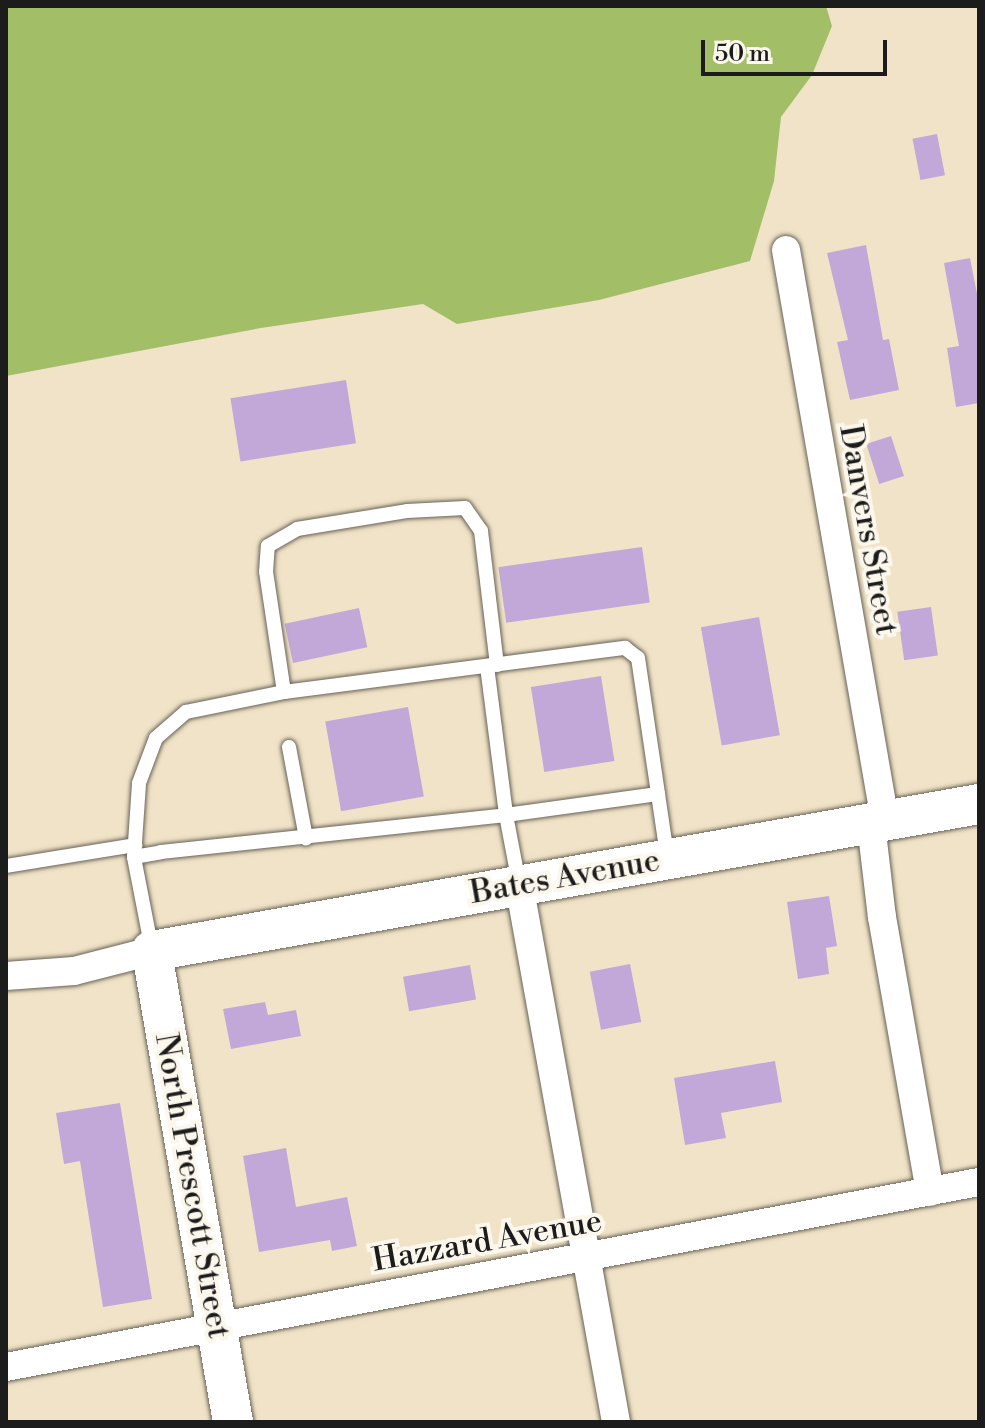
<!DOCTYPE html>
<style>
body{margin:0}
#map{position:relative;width:985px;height:1428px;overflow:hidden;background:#f1e3c7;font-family:"Libre Bodoni",serif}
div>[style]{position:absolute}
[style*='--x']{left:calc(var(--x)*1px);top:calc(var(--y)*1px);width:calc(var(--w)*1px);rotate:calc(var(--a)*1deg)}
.green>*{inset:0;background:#a2bf67}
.building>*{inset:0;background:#c2a8d8;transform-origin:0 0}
.roads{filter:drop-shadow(0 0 2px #676258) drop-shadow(0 0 2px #676258)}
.lane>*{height:14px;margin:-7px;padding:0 7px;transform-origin:7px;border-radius:7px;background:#fff}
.street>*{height:28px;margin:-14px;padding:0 14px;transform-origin:14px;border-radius:14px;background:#fff}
.secondary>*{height:40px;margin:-20px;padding:0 20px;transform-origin:20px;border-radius:20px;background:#fff}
span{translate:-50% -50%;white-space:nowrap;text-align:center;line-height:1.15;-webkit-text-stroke:8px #fbf7ec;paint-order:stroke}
.street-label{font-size:32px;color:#1c1c1c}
.frame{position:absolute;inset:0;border:8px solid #1c1c1c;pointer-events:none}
.scale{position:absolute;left:701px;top:40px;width:186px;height:36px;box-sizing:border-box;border:4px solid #1c1c1c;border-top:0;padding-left:10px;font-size:24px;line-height:28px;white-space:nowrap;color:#1c1c1c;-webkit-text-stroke:6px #fbf7ec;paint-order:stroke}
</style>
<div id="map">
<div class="green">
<div style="clip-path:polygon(6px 6px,826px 6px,832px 26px,812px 75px,781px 117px,774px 181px,750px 261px,599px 300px,457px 324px,423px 304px,261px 328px,6px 376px)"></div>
</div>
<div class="building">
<div style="left:937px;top:134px;width:42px;height:25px;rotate:79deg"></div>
<div style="clip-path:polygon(866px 245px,883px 340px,889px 339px,899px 390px,850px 400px,837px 342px,848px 340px,827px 253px)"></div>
<div style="clip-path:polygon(970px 258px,979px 304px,979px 403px,956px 407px,947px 348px,959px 346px,944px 263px)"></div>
<div style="left:346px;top:380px;width:64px;height:117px;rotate:81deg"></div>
<div style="left:891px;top:436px;width:42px;height:26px;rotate:72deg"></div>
<div style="left:642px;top:547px;width:56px;height:145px;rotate:82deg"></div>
<div style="left:931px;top:607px;width:49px;height:34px;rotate:82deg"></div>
<div style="left:359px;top:608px;width:40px;height:76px;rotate:78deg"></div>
<div style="left:759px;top:617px;width:120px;height:59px;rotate:80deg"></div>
<div style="left:601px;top:676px;width:86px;height:71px;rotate:81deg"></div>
<div style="left:408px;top:707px;width:91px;height:84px;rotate:80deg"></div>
<div style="clip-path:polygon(829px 896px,837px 946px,826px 948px,829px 974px,798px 979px,787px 902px)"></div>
<div style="left:630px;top:964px;width:59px;height:41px;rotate:79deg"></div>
<div style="left:470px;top:965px;width:35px;height:68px;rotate:80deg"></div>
<div style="clip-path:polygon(265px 1002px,268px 1015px,296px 1010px,301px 1036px,231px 1049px,223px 1009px)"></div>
<div style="clip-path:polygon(775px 1061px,782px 1102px,721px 1113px,726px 1138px,685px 1145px,674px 1078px)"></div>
<div style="clip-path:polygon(120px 1103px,152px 1299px,103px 1307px,80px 1161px,64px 1164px,56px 1113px)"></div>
<div style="clip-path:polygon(286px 1148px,296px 1207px,347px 1197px,357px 1246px,332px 1251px,330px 1240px,259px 1252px,243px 1156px)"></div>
</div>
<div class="roads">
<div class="lane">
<div style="--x:487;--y:666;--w:150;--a:82.7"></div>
<div style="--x:506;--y:815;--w:153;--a:-7.9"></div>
<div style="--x:658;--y:794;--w:62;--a:81.6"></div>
<div style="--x:284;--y:692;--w:121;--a:-98.5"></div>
<div style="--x:266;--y:572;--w:26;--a:-86"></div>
<div style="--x:268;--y:546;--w:34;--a:-30"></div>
<div style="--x:297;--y:529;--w:111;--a:-9.3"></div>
<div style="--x:407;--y:511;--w:58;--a:-3"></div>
<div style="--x:465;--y:508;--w:28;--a:55"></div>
<div style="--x:481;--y:531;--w:135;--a:83.2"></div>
<div style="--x:289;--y:747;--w:93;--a:79.4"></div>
<div style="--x:134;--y:857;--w:74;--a:-86.1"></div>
<div style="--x:139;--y:783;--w:48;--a:-69.3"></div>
<div style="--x:156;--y:738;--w:40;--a:-41"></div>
<div style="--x:186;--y:712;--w:100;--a:-11.5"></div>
<div style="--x:284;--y:692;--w:344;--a:-7.4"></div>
<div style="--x:625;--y:648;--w:16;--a:38"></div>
<div style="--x:638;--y:658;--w:137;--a:81.6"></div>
<div style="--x:6;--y:866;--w:131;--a:-9.2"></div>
<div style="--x:152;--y:950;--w:95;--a:-101"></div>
<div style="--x:134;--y:857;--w:27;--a:-10"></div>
<div style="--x:161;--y:852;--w:347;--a:-6.1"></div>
<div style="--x:506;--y:815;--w:69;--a:79.2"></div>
</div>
<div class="street">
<div style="--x:786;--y:250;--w:580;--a:80.16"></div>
<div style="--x:871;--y:824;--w:94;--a:83.3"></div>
<div style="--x:882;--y:917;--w:279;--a:80.1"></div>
<div style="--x:519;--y:884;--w:547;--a:79.78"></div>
<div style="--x:6;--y:976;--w:68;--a:-4.2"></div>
<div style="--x:74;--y:971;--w:81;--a:-14.4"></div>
<div style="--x:6;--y:1367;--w:990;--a:-10.77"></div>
</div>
<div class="secondary">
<div style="--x:233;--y:1422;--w:478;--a:-99.8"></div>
<div style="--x:152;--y:951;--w:840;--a:-10.08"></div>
</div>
</div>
<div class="street-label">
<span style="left:868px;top:530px;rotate:80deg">Danvers Street</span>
<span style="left:565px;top:877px;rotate:-10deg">Bates Avenue</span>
<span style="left:192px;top:1186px;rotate:80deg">North Prescott Street</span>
<span style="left:487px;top:1241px;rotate:-10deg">Hazzard Avenue</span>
</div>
<div class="frame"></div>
<div class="scale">50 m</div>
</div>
